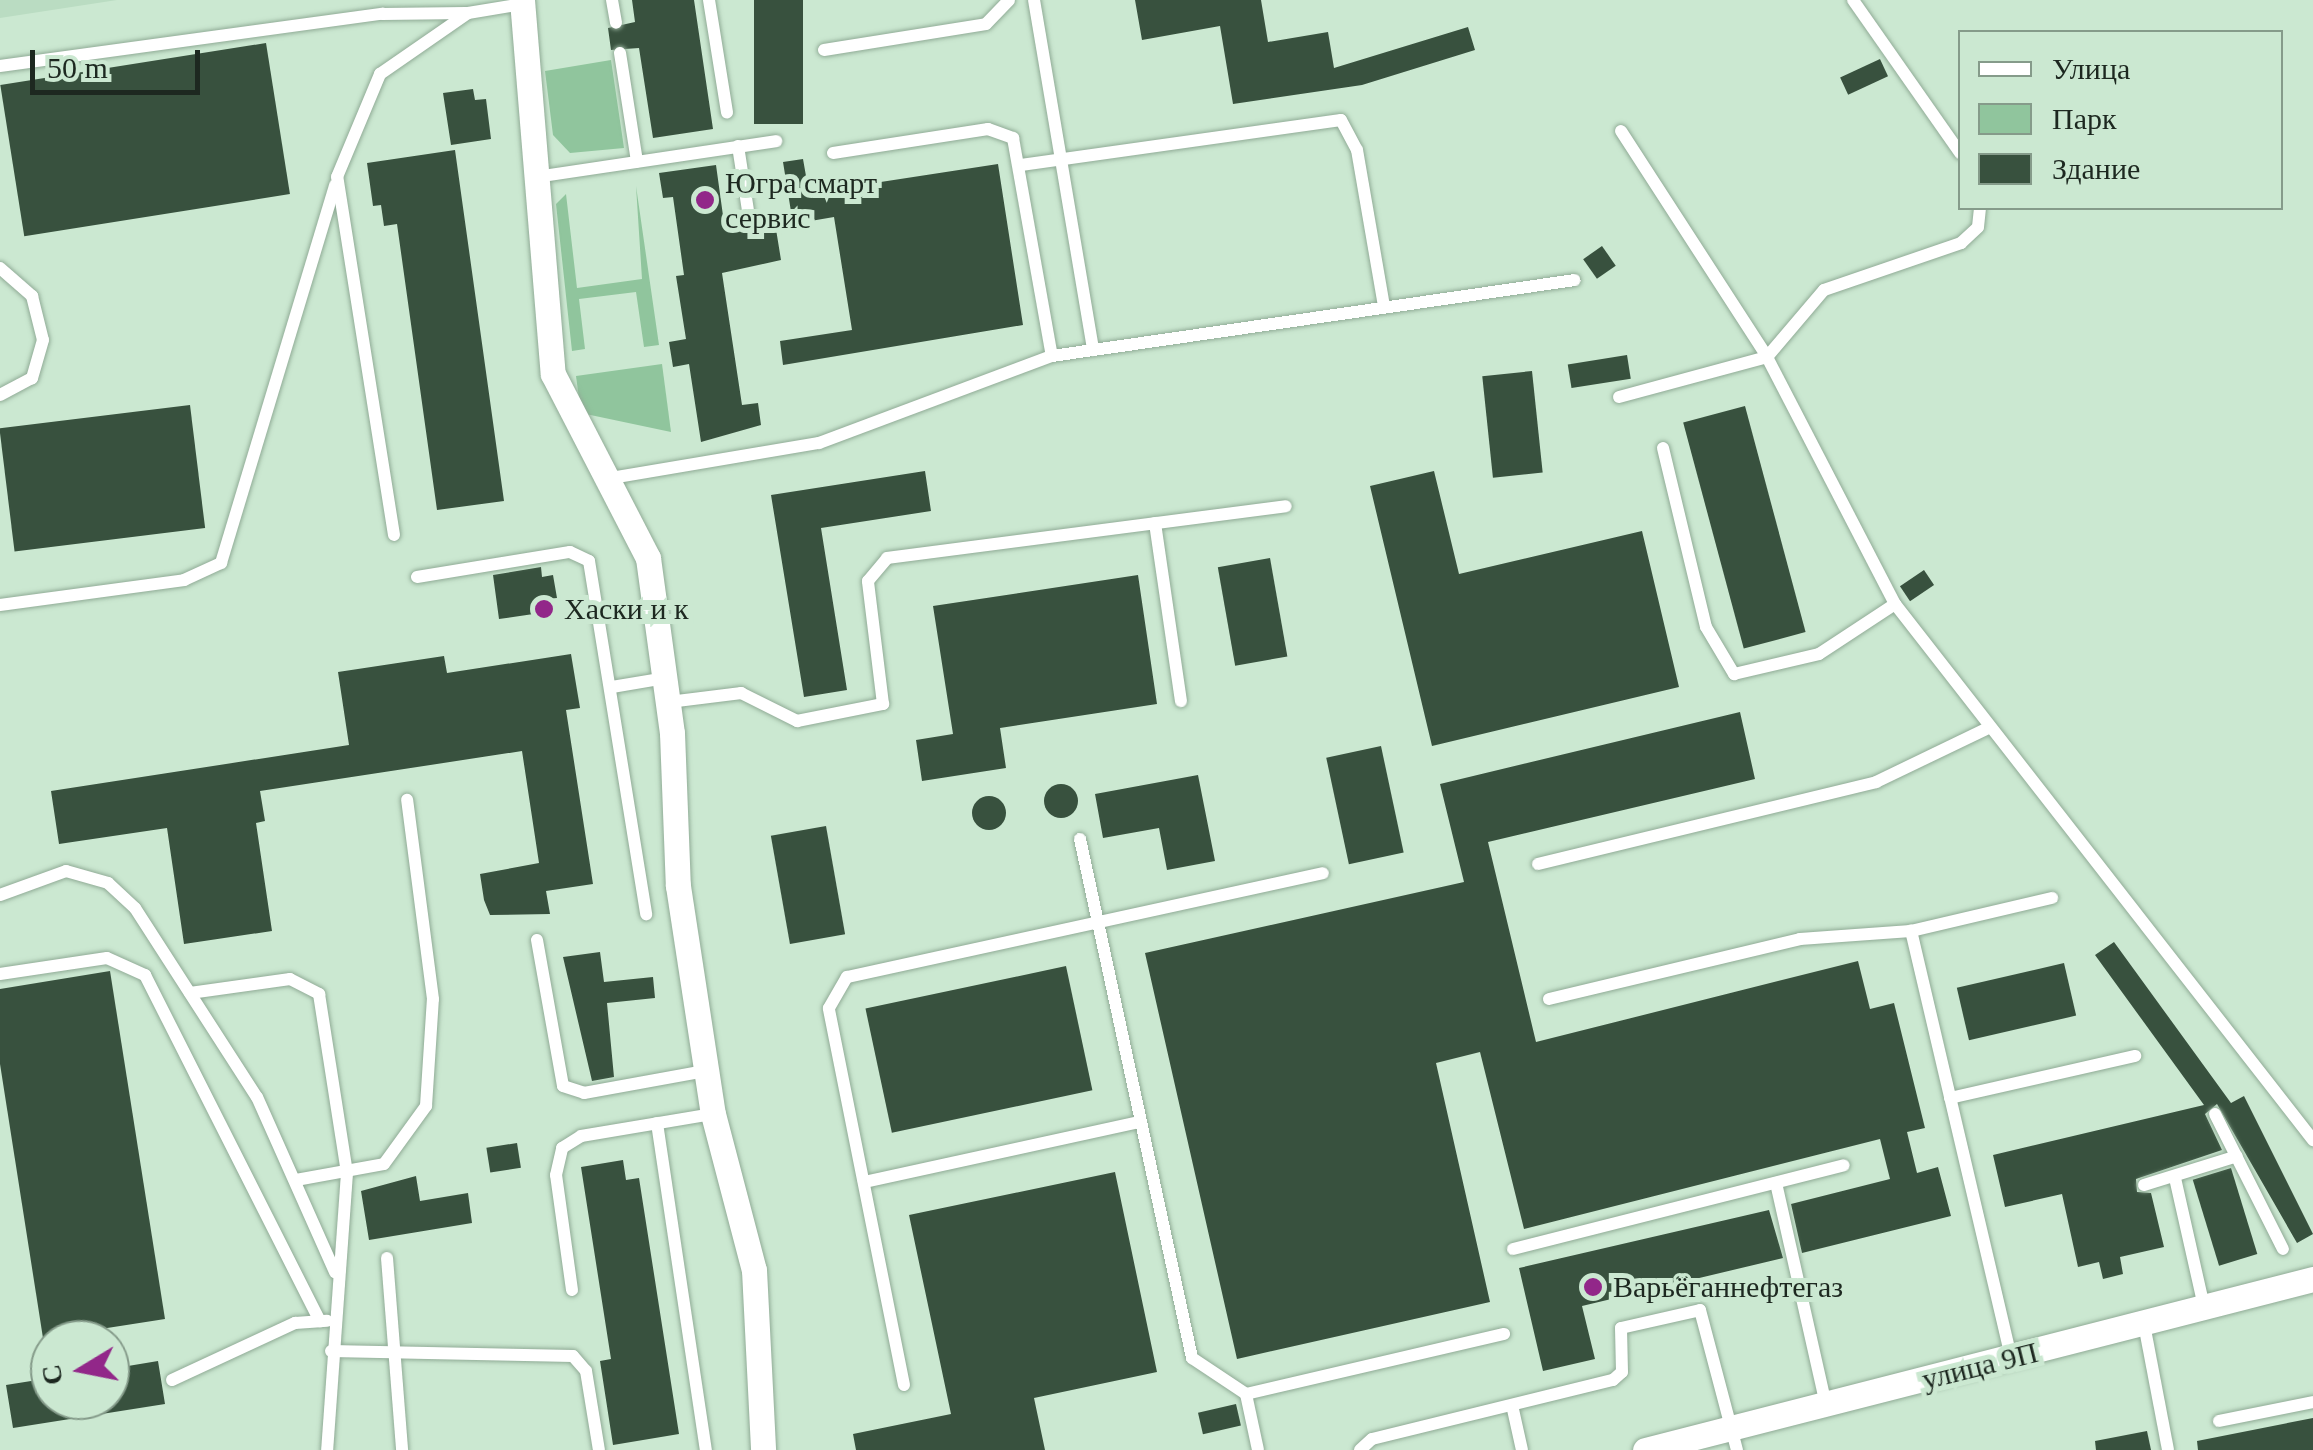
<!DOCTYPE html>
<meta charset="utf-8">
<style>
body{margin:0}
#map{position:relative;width:2313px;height:1450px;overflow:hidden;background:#cbe8d1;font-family:"Times New Roman",serif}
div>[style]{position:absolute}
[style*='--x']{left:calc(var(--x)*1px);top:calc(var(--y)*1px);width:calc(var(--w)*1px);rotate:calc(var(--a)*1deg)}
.built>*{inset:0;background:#badcc2}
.green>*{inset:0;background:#90c59d}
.building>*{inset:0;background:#38513e;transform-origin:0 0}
.round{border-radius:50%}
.roads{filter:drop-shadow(0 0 2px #90ab96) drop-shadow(0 0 2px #90ab96)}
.service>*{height:12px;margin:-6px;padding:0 6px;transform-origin:6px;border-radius:6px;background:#fff}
.minor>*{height:25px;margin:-12.5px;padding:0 12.5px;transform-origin:12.5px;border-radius:12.5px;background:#fff}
.dots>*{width:28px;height:28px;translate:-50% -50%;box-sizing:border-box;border:5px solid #cbe8d1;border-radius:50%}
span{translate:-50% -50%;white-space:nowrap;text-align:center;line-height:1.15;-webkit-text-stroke:10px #cbe8d1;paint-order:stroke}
.poi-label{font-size:30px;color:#1d2820}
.left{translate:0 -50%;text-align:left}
.street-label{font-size:30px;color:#1d2820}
.legend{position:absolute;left:1958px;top:30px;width:325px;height:180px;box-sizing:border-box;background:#cbe8d1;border:2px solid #859b8a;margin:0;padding:12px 18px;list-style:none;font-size:30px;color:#1d2820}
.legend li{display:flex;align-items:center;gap:20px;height:50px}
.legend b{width:50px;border:2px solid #859b8a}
.north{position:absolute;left:30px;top:1320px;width:100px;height:100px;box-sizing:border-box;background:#cbe8d1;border:2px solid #859b8a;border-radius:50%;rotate:260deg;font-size:28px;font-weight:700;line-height:40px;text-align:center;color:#1d2820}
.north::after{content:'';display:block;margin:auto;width:35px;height:45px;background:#922789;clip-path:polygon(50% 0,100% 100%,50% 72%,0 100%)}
.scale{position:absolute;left:30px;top:50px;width:170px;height:45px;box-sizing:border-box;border:5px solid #1d2820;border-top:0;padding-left:12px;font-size:30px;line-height:35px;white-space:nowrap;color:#1d2820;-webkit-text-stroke:8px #cbe8d1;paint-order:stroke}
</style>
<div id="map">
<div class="built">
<div style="clip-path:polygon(0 0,117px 0,0 18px)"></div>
</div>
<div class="green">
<div style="clip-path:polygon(611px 60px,624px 148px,570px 153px,553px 135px,545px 71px)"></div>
<div style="clip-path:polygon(636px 186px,659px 345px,644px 347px,636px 292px,579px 299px,585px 349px,572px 351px,556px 204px,566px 194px,577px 288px,642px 279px)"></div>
<div style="clip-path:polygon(662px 364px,671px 432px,581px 413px,576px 376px)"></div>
</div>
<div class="building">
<div style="clip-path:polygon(632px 0,694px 0,713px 129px,653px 138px,639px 48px,611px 50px,608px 28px,635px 22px)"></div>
<div style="left:754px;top:0;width:49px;height:124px"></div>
<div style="clip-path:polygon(1135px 0,1261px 0,1268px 42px,1328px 32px,1334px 68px,1468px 27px,1475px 50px,1362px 85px,1233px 104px,1220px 26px,1142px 40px)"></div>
<div style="left:266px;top:43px;width:153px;height:269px;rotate:81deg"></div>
<div style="left:1880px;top:59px;width:19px;height:44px;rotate:65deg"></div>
<div style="clip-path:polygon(473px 89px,475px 100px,486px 99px,491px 139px,451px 145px,443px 93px)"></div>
<div style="clip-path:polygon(455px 150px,504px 501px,437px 510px,397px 224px,384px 226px,381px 205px,373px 206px,367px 163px)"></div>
<div style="clip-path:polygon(803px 159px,809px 193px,998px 164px,1023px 325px,783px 365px,780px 341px,852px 330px,834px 217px,793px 224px,783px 162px)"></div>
<div style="clip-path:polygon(716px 165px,725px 230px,775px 223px,781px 260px,722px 273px,742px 405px,758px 403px,761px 425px,701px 442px,689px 364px,673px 367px,669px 342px,686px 339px,676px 276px,684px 275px,673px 197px,663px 198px,659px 173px)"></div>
<div style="left:1602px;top:246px;width:24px;height:23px;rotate:55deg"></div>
<div style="left:1627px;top:355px;width:24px;height:60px;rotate:81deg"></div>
<div style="left:1532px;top:371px;width:102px;height:50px;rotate:84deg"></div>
<div style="left:190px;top:405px;width:124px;height:192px;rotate:83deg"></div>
<div style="left:1745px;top:406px;width:234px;height:64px;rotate:75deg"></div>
<div style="clip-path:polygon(925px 471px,931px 511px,821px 528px,847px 690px,804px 697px,771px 495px)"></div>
<div style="clip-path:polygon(1434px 471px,1459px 574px,1642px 531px,1679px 687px,1432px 746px,1370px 486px)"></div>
<div style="left:1270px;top:558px;width:100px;height:53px;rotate:80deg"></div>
<div style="clip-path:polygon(541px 567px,542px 577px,553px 575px,557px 598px,545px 599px,547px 612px,499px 619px,493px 575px)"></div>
<div style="left:1924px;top:570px;width:18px;height:29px;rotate:56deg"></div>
<div style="clip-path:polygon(1138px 575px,1157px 704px,1000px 728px,1006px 768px,922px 781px,916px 740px,953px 734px,933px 606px)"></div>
<div style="clip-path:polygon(571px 654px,580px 708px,566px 710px,593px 884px,546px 891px,550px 914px,490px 915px,484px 900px,480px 874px,539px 863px,522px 751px,260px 791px,265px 821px,256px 823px,272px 931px,184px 944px,167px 828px,59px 844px,51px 791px,349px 745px,338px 672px,444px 656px,447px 673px)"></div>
<div style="clip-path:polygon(1740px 712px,1755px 779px,1488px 842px,1536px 1042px,1858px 961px,1870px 1009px,1894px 1003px,1925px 1128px,1907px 1132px,1917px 1173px,1938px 1167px,1951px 1216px,1802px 1253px,1791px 1204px,1890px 1179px,1880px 1139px,1524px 1229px,1480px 1052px,1436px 1063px,1490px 1302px,1237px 1359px,1145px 953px,1464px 882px,1440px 784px)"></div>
<div style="left:1381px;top:746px;width:109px;height:56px;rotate:78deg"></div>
<div style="clip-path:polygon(1198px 775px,1215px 861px,1167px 870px,1159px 828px,1103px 838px,1095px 794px)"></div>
<div class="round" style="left:1044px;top:784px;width:34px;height:34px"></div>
<div class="round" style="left:972px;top:796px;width:34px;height:34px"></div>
<div style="left:826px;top:826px;width:110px;height:56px;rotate:80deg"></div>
<div style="clip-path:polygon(2114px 942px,2231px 1103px,2244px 1096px,2313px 1234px,2297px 1243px,2217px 1104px,2205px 1114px,2222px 1150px,2136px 1179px,2137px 1192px,2151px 1193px,2164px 1247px,2120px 1257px,2123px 1274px,2103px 1279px,2099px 1262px,2078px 1267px,2062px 1194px,2005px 1207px,1993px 1155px,2204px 1105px,2095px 955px)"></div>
<div style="clip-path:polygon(600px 952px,604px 982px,653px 977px,655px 998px,607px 1003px,614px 1077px,592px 1081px,563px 957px)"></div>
<div style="left:2064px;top:963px;width:54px;height:110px;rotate:77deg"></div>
<div style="left:1066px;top:966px;width:127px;height:205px;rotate:78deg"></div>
<div style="clip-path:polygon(110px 971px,165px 1319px,43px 1338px,0 1064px,0 989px)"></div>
<div style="left:517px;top:1143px;width:25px;height:31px;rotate:81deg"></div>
<div style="clip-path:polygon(623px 1160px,626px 1180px,639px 1178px,679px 1434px,613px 1445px,600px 1361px,611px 1359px,581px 1167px)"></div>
<div style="left:2231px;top:1168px;width:90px;height:40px;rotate:73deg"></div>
<div style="clip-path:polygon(1115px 1172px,1157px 1372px,1034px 1398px,1045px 1450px,856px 1450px,853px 1434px,951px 1414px,909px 1215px)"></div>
<div style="clip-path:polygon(416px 1176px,420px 1201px,468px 1193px,472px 1223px,369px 1240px,361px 1191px)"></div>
<div style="clip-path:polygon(1769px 1210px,1783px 1258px,1582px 1306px,1595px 1359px,1543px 1371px,1519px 1268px)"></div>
<div style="clip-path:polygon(158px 1361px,165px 1404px,13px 1428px,6px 1385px,50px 1378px,50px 1400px,110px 1400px,110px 1369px)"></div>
<div style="left:1236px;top:1404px;width:22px;height:39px;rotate:77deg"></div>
<div style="clip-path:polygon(2313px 1418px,2313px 1450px,2198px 1450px,2197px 1441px)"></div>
<div style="clip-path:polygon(2147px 1431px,2151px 1450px,2096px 1450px,2095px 1441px)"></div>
</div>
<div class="roads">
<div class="service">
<div style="--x:612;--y:0;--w:23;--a:80"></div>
<div style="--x:709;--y:0;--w:114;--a:80.9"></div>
<div style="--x:1034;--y:0;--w:355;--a:80.4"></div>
<div style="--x:1853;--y:0;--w:187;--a:55"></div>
<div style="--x:824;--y:50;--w:164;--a:-9.1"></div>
<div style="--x:986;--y:24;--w:33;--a:-46"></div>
<div style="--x:620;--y:53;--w:110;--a:81.1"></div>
<div style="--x:0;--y:66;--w:386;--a:-7.8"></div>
<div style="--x:382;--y:14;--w:84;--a:-0.7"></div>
<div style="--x:1621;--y:131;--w:269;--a:57.1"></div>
<div style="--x:1767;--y:357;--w:88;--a:-49.6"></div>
<div style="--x:1824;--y:290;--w:145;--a:-18.9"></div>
<div style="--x:1961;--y:243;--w:23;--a:-43"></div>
<div style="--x:1978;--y:227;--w:19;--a:-84"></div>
<div style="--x:738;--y:146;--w:72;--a:81.2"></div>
<div style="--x:833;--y:153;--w:157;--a:-8.8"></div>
<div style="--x:988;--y:129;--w:27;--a:20"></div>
<div style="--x:1013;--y:138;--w:221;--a:79.9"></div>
<div style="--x:1021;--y:165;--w:323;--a:-8"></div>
<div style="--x:1341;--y:120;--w:34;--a:62"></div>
<div style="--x:1357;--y:150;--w:159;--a:80.2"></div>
<div style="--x:536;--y:177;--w:243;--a:-8.5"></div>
<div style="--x:0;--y:268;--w:43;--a:41.2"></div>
<div style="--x:32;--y:296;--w:45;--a:76"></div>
<div style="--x:43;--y:340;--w:40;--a:106"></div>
<div style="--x:32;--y:378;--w:36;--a:152"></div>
<div style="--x:1619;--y:397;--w:153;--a:-15.1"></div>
<div style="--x:1767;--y:357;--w:278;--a:62.6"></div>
<div style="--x:1895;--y:604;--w:680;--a:52.05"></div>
<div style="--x:1663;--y:448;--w:184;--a:76.5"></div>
<div style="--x:1706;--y:627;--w:55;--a:59.2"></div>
<div style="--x:1734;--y:674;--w:87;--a:-13.2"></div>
<div style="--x:1819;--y:654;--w:91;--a:-33.3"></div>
<div style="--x:611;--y:478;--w:211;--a:-9.6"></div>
<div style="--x:819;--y:443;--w:249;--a:-20.5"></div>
<div style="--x:1052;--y:356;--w:528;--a:-8.27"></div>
<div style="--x:1155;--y:523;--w:180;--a:81.7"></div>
<div style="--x:394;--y:535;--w:363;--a:-99"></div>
<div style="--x:337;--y:177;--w:112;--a:-67.3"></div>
<div style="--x:380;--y:74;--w:107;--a:-34.7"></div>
<div style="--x:468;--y:13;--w:56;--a:-9.3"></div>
<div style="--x:417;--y:577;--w:155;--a:-9.3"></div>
<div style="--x:570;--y:552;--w:21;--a:25"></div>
<div style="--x:589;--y:561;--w:358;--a:80.8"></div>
<div style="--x:0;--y:605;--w:186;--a:-7.7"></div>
<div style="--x:184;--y:580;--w:41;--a:-24.7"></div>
<div style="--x:221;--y:563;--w:395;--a:-73.2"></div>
<div style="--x:612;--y:687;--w:55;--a:-9.5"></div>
<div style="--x:669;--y:702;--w:73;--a:-7.1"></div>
<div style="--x:741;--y:693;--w:63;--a:26.6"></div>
<div style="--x:797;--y:721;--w:88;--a:-11.2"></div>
<div style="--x:883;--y:704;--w:124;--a:-97"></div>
<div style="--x:868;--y:581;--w:30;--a:-50"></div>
<div style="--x:887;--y:558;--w:402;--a:-7.4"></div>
<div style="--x:1080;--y:839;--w:531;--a:77.82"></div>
<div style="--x:1192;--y:1358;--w:65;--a:33.7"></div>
<div style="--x:1246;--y:1394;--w:265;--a:-13.1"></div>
<div style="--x:1538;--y:864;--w:348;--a:-13.6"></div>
<div style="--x:1876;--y:782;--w:122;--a:-25.7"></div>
<div style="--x:0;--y:895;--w:70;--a:-20"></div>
<div style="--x:66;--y:871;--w:44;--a:15.9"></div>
<div style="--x:108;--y:883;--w:37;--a:43"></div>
<div style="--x:135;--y:908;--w:225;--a:57.2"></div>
<div style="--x:257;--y:1097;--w:192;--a:66"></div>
<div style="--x:537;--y:940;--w:148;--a:79.9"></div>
<div style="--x:563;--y:1086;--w:22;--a:18"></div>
<div style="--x:584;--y:1093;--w:123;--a:-10.3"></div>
<div style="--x:0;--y:974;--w:108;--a:-8.5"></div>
<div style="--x:107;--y:958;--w:42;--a:24.1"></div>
<div style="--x:145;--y:975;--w:388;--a:63.2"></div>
<div style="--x:190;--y:993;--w:101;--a:-8"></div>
<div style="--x:290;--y:979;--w:33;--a:27"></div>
<div style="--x:319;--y:994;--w:181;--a:81.1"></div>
<div style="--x:347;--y:1173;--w:278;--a:94.1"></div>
<div style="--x:1549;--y:999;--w:258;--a:-13.4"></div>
<div style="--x:1800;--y:939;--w:111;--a:-4.1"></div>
<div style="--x:1950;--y:1098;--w:190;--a:-12.8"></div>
<div style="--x:2215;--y:1114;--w:151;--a:63.3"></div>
<div style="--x:657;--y:1123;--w:331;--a:81.5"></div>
<div style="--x:2175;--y:1178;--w:132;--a:77.3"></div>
<div style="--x:296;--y:1180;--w:89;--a:-10.3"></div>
<div style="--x:384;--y:1164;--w:72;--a:-54.1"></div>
<div style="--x:426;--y:1106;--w:107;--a:-86.3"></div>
<div style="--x:433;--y:999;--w:201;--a:-97.4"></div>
<div style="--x:864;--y:1182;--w:282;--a:-12.3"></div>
<div style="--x:1776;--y:1183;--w:228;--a:77.3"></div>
<div style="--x:2144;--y:1185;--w:97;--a:-17.3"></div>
<div style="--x:1513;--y:1249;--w:341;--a:-14.2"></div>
<div style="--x:387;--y:1258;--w:193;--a:85.5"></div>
<div style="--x:572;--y:1290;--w:116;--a:-97.9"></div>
<div style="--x:556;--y:1175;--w:28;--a:-77"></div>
<div style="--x:562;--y:1148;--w:22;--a:-32"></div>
<div style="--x:581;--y:1136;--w:134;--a:-9.5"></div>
<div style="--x:2144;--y:1324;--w:128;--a:79.2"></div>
<div style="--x:331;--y:1351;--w:242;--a:1.2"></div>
<div style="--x:573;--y:1356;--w:20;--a:49"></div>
<div style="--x:586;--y:1371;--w:80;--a:80.7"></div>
<div style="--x:2011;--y:1357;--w:438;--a:-103.2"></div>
<div style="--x:1911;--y:931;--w:145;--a:-13.2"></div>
<div style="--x:172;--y:1380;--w:136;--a:-24.9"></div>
<div style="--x:295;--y:1323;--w:32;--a:-4"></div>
<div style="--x:904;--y:1385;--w:384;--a:-101.3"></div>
<div style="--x:829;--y:1008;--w:36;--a:-60"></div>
<div style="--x:847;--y:977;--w:487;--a:-12.3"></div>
<div style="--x:1246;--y:1394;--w:57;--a:77.9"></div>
<div style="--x:1512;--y:1405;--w:46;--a:77.5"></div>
<div style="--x:2219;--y:1421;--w:96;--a:-11.4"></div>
<div style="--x:1360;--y:1450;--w:16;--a:-43"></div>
<div style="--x:1372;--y:1439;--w:248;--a:-13.8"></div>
<div style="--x:1613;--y:1380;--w:12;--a:-42"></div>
<div style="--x:1622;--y:1372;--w:44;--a:-91.3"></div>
<div style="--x:1621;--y:1328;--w:81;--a:-12.8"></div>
<div style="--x:1700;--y:1310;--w:145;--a:75.2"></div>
</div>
<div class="minor">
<div style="--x:522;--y:0;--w:375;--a:85.3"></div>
<div style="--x:553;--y:374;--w:207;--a:62.7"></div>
<div style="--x:648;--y:558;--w:177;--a:82.2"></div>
<div style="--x:672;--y:733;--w:153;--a:87.8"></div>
<div style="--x:678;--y:886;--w:231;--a:81.3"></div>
<div style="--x:713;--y:1114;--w:161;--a:75.3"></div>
<div style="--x:754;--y:1270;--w:180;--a:87.1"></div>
<div style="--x:1645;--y:1450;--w:690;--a:-14.36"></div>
</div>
</div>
<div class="dots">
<div style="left:705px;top:200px;background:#922789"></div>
<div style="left:544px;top:609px;background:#922789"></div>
<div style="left:1593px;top:1287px;background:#922789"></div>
</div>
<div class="poi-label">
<span class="left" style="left:725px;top:200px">Югра смарт<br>сервис</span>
<span class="left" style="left:564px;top:609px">Хаски и к</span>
<span class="left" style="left:1613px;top:1287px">Варьёганнефтегаз</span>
</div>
<div class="street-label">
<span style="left:1980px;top:1366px;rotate:-14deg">улица 9П</span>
</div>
<ul class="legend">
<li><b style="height:12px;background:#fff"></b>Улица</li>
<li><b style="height:28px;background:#90c59d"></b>Парк</li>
<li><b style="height:28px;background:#38513e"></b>Здание</li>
</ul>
<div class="north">С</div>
<div class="scale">50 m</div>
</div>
